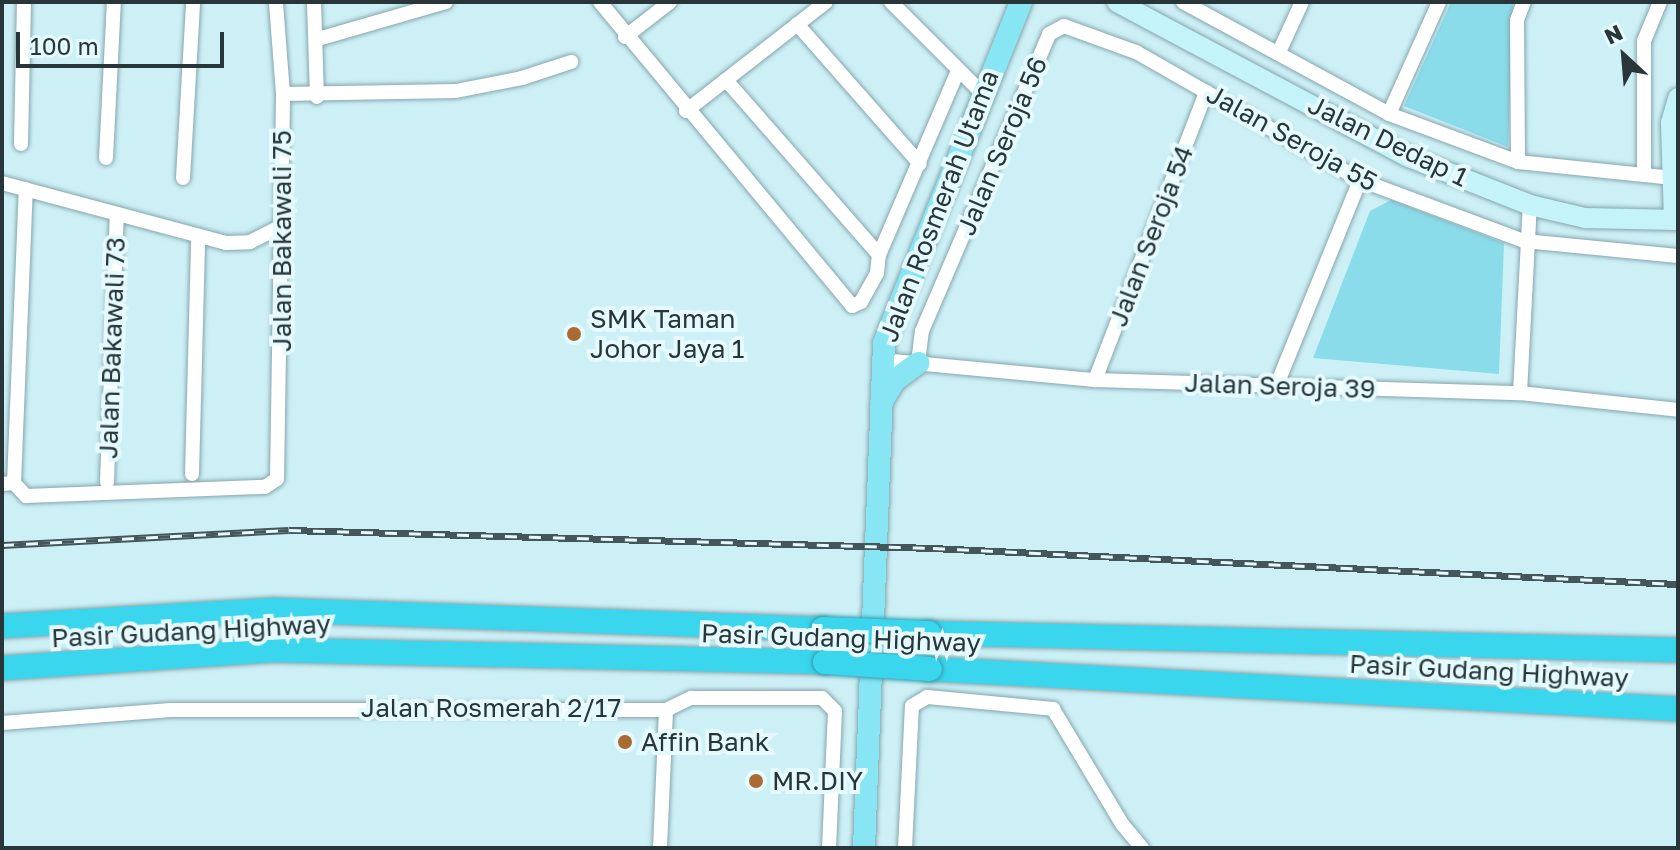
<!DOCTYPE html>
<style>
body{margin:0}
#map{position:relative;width:1680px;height:850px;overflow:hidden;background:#cdf0f6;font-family:"Golos Text",sans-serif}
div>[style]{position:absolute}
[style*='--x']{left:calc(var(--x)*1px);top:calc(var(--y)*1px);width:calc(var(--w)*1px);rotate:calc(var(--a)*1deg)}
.green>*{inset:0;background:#8adcea}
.roads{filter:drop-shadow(0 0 2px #85a6ac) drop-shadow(0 0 2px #85a6ac)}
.street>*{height:14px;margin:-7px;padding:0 7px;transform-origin:7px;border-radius:7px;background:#fff}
.secondary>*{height:20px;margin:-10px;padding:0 10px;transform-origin:10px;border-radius:10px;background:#c4f3fa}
.primary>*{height:22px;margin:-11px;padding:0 11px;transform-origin:11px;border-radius:11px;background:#88e6f4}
.highway>*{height:24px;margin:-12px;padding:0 12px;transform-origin:12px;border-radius:12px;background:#39d6ed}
.rail>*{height:7px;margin-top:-3.5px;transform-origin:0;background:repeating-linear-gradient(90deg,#e5fafe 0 12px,#44565a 0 24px);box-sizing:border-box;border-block:2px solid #44565a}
.bridges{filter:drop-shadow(0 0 2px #339eae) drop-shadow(0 0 2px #339eae)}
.highway-bridge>*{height:24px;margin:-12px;padding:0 12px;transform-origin:12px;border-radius:12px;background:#39d6ed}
.dots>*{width:22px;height:22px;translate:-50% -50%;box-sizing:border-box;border:4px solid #e5fafe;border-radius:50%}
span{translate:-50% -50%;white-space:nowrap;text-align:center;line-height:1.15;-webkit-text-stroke:8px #e5fafe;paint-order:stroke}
.street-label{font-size:26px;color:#283639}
.poi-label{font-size:26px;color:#283639}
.left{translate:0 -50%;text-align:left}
.frame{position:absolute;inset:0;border:4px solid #283639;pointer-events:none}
.north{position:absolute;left:1584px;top:16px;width:80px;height:80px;-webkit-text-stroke:6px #e5fafe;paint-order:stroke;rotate:334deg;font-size:22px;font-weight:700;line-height:32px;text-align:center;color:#283639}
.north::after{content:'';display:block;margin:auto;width:28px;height:36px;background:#283639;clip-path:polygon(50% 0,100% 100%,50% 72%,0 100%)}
.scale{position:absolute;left:16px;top:32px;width:208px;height:36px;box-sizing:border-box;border:4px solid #283639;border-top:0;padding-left:10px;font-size:24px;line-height:28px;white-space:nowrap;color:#283639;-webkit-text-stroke:6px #e5fafe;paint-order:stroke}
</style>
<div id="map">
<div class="green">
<div style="clip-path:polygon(1451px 2px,1513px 2px,1508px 147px,1404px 106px)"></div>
<div style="clip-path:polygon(1391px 200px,1504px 243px,1499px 374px,1313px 358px,1370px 211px)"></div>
</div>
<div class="roads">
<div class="street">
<div style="--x:314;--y:2;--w:95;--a:88.2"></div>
<div style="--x:600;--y:2;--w:395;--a:50.3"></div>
<div style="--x:852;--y:306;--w:10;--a:-24"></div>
<div style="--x:861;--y:302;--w:33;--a:-61"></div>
<div style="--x:877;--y:273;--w:18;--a:-84"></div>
<div style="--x:879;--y:255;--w:200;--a:-66.8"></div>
<div style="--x:891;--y:2;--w:127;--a:45"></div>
<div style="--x:1183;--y:2;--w:234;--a:28.5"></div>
<div style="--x:1389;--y:114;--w:138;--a:20.4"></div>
<div style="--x:1518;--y:162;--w:156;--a:5.9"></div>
<div style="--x:797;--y:24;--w:186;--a:48.7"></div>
<div style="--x:625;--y:37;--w:57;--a:-37.9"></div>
<div style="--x:318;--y:39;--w:133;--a:-16.1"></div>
<div style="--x:1279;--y:52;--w:55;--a:-65.3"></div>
<div style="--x:726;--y:80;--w:232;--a:48.8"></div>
<div style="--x:283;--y:94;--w:173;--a:-1"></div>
<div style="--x:456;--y:91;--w:67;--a:-11.1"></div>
<div style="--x:522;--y:78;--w:52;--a:-18.1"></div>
<div style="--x:686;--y:111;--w:177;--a:-37.9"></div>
<div style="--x:1389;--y:114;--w:123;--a:-65.9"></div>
<div style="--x:21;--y:144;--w:142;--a:-88.8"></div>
<div style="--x:106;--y:158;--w:156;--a:-87.1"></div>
<div style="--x:1518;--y:162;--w:142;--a:-90.4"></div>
<div style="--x:1517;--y:20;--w:19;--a:-69"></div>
<div style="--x:1644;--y:174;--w:133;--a:-90"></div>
<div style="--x:1644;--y:41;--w:42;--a:-67.7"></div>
<div style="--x:183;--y:178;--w:176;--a:-86.7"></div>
<div style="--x:2;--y:183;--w:232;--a:15"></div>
<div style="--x:226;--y:243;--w:24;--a:-2"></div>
<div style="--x:250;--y:242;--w:36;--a:-27"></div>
<div style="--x:882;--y:360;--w:214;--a:5.4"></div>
<div style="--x:1095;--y:380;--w:425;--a:1.8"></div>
<div style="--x:1520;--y:393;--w:159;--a:6.1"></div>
<div style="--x:918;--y:363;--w:32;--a:-83"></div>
<div style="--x:922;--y:331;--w:323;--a:-66.8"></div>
<div style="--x:1049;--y:34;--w:17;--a:-28"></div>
<div style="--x:1064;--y:26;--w:77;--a:19.9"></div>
<div style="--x:1136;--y:52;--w:258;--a:29.7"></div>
<div style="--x:1360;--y:180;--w:175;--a:20.4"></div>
<div style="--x:1524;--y:241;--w:155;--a:5.6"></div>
<div style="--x:1095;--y:380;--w:309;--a:-68.9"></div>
<div style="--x:1276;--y:387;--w:223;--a:-67.9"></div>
<div style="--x:1520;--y:393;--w:188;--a:-87"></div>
<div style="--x:192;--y:474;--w:236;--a:-88.5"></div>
<div style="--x:107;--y:482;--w:268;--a:-87.9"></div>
<div style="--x:14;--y:483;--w:294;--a:-87.7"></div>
<div style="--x:2;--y:484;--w:12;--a:-5"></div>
<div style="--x:14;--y:483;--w:18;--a:47"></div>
<div style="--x:26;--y:496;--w:239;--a:-2.2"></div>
<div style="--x:265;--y:487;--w:14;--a:-34"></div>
<div style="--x:277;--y:479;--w:385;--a:-89.1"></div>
<div style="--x:283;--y:94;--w:92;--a:-94.4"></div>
<div style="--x:2;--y:723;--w:169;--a:-4.4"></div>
<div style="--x:171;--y:710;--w:495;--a:0"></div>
<div style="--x:666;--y:710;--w:28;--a:-26"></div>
<div style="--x:691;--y:698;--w:131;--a:0"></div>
<div style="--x:822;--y:698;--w:18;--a:45"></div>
<div style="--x:835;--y:711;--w:137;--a:92.5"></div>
<div style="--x:660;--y:848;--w:138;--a:-87.5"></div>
<div style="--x:905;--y:848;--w:142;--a:-87.2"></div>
<div style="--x:912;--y:706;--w:17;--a:-31"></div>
<div style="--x:927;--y:697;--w:127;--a:5.4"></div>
<div style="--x:1053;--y:709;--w:134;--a:59"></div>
<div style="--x:1122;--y:824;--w:31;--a:50"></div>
</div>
<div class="secondary">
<div style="--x:1117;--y:2;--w:331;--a:28"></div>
<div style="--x:1409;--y:157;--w:130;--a:21.6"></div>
<div style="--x:1530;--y:205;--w:57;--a:13.3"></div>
<div style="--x:1585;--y:218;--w:93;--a:1.2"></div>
<div style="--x:1674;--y:220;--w:97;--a:-91.8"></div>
<div style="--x:1671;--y:123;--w:26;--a:-74"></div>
</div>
<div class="primary">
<div style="--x:881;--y:403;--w:27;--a:-59"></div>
<div style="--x:895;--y:380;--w:29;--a:-36"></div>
<div style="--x:864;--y:848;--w:505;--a:-87.73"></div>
<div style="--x:884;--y:343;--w:367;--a:-68.1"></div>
</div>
<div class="highway">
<div style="--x:2;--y:626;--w:272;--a:-3.4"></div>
<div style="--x:274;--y:610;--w:549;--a:1.98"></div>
<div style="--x:929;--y:633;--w:749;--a:1.3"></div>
<div style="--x:2;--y:668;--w:275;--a:-3.8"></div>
<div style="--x:276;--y:650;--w:549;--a:1.25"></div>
<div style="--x:930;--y:669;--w:749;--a:3.06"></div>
</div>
</div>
<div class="rail">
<div style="--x:2;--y:545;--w:287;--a:-3"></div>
<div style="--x:289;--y:530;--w:644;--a:1.6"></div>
<div style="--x:933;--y:548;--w:746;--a:2.77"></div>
</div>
<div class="bridges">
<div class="highway-bridge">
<div style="--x:823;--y:629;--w:106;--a:2.2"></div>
<div style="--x:825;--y:662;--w:105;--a:3.8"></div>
</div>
</div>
<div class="dots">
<div style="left:574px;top:334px;background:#aa6a32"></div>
<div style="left:625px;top:742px;background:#aa6a32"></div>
<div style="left:756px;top:781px;background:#aa6a32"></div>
</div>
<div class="street-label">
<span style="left:1292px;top:138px;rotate:29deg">Jalan Seroja 55</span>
<span style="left:1388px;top:141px;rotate:26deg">Jalan Dedap 1</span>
<span style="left:1002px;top:146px;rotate:-67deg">Jalan Seroja 56</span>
<span style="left:939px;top:206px;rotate:-69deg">Jalan Rosmerah Utama</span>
<span style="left:1151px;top:236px;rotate:-69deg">Jalan Seroja 54</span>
<span style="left:282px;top:241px;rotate:-90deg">Jalan Bakawali 75</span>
<span style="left:112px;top:348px;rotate:-88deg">Jalan Bakawali 73</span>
<span style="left:1280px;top:386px;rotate:2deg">Jalan Seroja 39</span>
<span style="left:191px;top:631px;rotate:-3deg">Pasir Gudang Highway</span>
<span style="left:841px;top:638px;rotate:2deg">Pasir Gudang Highway</span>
<span style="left:1489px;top:671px;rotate:3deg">Pasir Gudang Highway</span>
<span style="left:491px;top:708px">Jalan Rosmerah 2/17</span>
</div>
<div class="poi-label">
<span class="left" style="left:590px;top:334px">SMK Taman<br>Johor Jaya 1</span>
<span class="left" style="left:641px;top:742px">Affin Bank</span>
<span class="left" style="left:772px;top:781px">MR.DIY</span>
</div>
<div class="frame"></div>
<div class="north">N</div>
<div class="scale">100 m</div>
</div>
